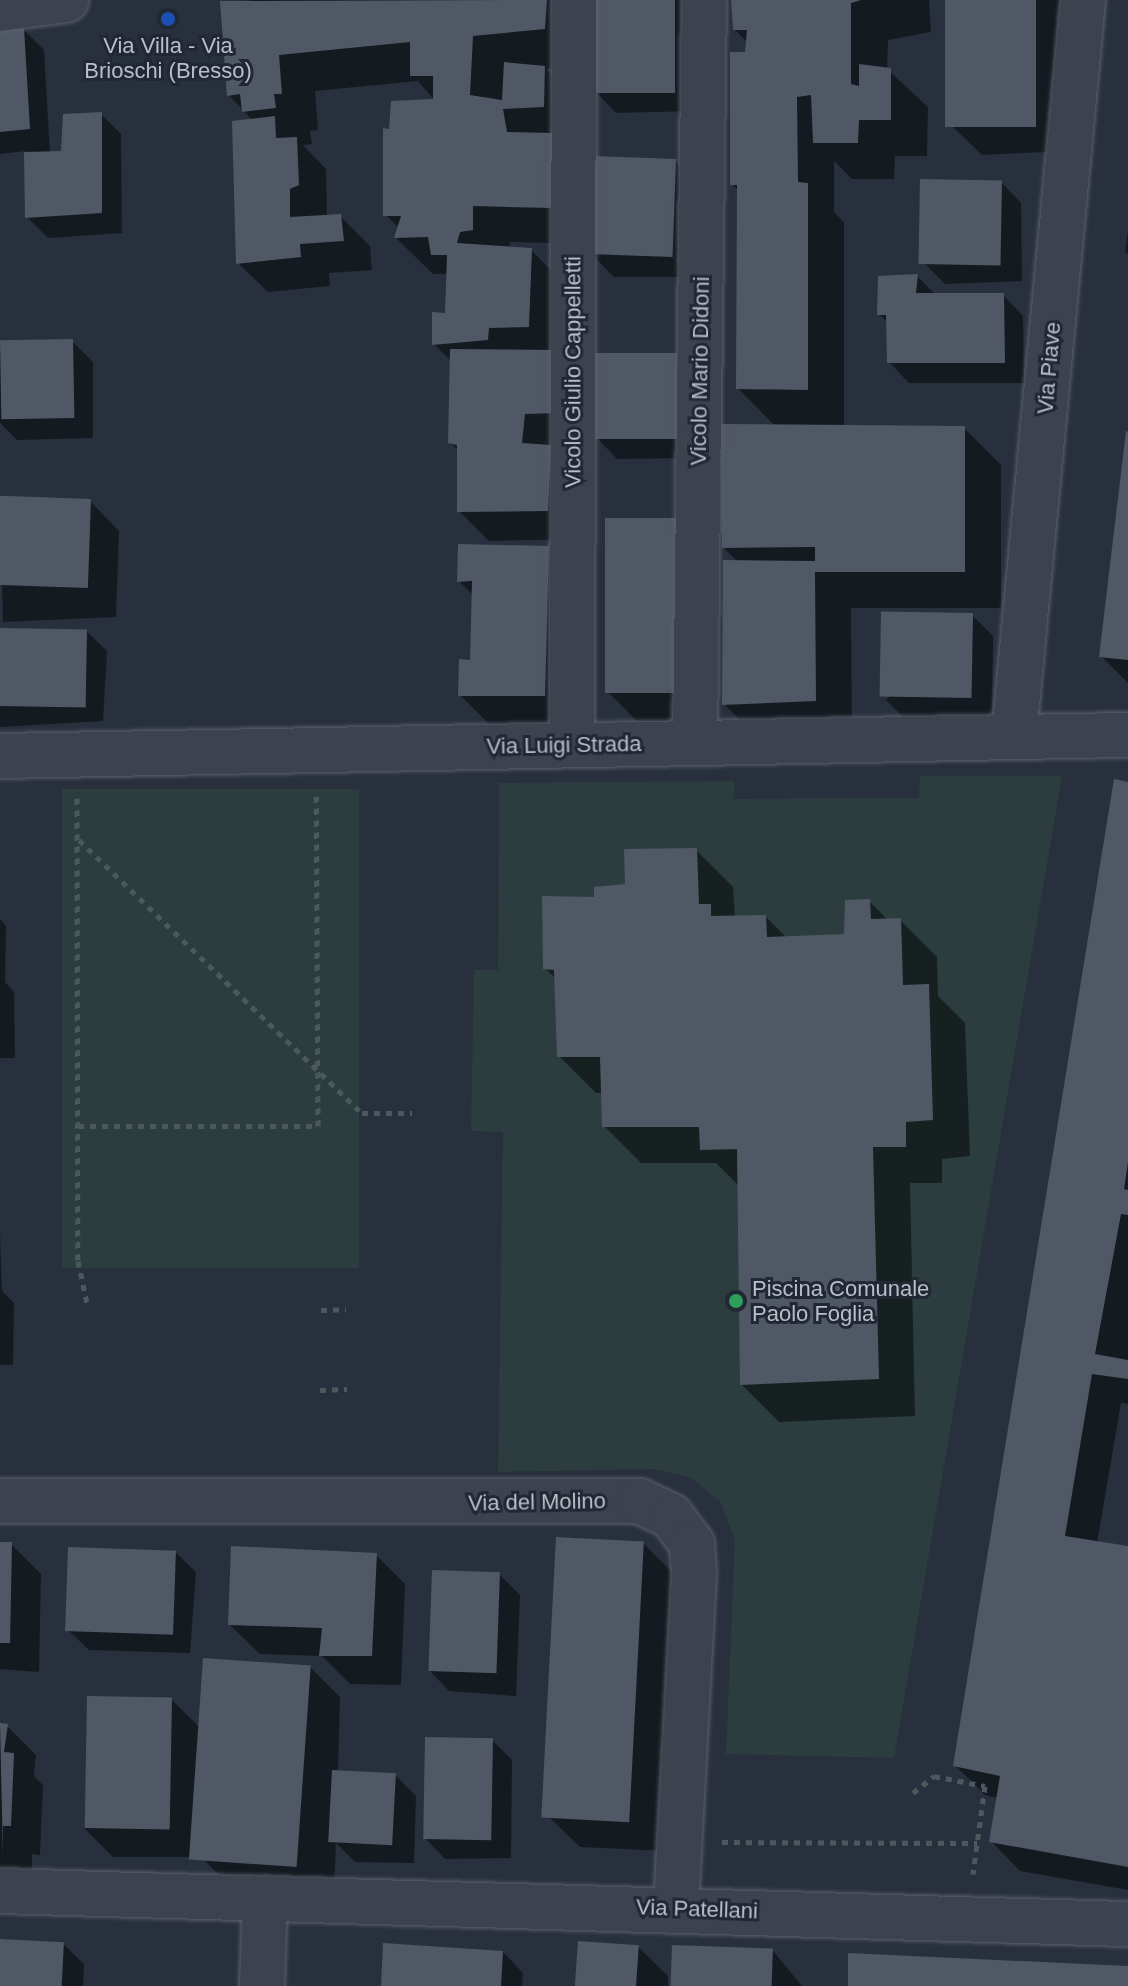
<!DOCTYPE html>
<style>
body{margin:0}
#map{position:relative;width:1128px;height:1986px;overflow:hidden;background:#29303d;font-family:Arial,sans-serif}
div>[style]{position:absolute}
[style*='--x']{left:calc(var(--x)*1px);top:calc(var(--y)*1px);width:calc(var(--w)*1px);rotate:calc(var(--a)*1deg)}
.green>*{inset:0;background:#2c3d3f;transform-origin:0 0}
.shadow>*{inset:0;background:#0007}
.building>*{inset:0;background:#505866;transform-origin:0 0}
.path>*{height:5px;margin-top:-2.5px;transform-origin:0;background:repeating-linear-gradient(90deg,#4b595d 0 6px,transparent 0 12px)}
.roads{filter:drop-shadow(0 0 2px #5a606b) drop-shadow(0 0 2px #5a606b)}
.minor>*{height:44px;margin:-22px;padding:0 22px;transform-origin:22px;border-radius:22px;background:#3d424e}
.dots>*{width:22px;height:22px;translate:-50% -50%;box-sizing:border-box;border:4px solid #212733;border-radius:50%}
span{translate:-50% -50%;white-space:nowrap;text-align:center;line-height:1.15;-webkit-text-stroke:6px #212733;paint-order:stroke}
.poi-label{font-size:22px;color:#b9bec8}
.left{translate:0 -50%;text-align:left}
.street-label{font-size:22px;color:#b9bec8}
</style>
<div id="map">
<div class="green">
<div style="clip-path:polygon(920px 776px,1062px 776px,894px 1758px,726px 1754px,735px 1540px,720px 1501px,690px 1477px,655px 1469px,498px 1472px,503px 1132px,471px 1131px,474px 970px,498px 970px,499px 783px,735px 781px,733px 799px,919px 798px)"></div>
<div style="left:359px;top:789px;width:479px;height:297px;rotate:90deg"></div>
</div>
<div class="shadow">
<div style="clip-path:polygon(254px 0,557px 0,581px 66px,546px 69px,582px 105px,587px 244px,510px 242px,509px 249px,531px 250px,568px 287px,577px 539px,489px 541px,459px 511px,459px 451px,450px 443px,451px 361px,434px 344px,447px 315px,448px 274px,433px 274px,396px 238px,399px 228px,386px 215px,391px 132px,435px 101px,418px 81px,315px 91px,318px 130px,310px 131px,312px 144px,303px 145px,326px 169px,327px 217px,341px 217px,370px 246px,372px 270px,329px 273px,330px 286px,268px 292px,238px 263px,253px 121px,229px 95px,223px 3px)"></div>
<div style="clip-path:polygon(597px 0,688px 0,694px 111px,616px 113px,596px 92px)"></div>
<div style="clip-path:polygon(733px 0,929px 0,931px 32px,888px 40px,887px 69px,928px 107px,927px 156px,895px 156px,894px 179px,852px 179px,834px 161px,834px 212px,844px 222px,844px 427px,964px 428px,1001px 465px,1001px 608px,851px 608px,852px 737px,761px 741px,724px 704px,738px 562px,724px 548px,776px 427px,738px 388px,739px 191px,732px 184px,748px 43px,734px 29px)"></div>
<div style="clip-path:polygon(947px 0,1062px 0,1066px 151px,982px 155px,952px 126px)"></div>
<div style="clip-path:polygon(24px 30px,44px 50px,50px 153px,63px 153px,101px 114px,121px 134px,122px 233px,48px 238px,27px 217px,26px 151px,0 154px,0 31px)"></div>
<div style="clip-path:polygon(675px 161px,695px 182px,693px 277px,614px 277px,594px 257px)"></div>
<div style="clip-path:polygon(1001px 182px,1021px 203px,1022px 281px,945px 284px,924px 263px)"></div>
<div style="clip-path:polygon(1128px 230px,1128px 254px,1125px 252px)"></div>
<div style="clip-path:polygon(917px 276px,936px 295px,1003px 295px,1023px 316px,1024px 383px,909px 383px,889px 362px,888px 323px,879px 314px)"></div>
<div style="clip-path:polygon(72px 341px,93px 362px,93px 438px,17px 440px,0 423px,0 343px)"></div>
<div style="clip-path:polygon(676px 355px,697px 376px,694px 458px,617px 459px,597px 438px)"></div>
<div style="clip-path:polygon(1128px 432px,1128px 683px,1102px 657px)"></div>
<div style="clip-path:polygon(90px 501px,119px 531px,116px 617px,3px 622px,0 502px)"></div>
<div style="clip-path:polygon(607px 520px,705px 721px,637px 721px,608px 692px)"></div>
<div style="clip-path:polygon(548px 548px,578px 577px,574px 725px,489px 724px,460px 695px,472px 662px,473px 595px,459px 581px)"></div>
<div style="clip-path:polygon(972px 615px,993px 636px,992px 717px,906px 720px,886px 700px)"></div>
<div style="clip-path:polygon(0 630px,86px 631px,107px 651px,103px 721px,0 727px)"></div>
<div style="clip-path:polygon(1128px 784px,1128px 1404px,1121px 1403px,1097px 1543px,1128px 1548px,1128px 1890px,1020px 1871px,991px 1841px,998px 1798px,985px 1795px,955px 1765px)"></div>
<div style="clip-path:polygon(696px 850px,733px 887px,735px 917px,766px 917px,787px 938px,846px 936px,869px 901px,888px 920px,900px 920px,937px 957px,938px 996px,965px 1023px,970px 1156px,942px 1159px,942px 1183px,910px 1183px,915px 1416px,779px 1422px,742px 1385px,739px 1186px,716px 1163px,641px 1163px,604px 1126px,603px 1093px,596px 1093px,559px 1056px,556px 979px,545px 968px,597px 899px)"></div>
<div style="clip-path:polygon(0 919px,6px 926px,5px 982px,14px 992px,15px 1058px,0 1058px)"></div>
<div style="clip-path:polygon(0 1231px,2px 1291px,14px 1303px,13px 1365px,0 1365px)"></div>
<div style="clip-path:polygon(643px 1543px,673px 1573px,664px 1851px,580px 1847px,550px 1818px)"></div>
<div style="clip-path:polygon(0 1544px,11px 1544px,41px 1574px,39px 1672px,0 1669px)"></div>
<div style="clip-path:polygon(175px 1552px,196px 1572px,190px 1653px,89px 1650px,68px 1630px)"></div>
<div style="clip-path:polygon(376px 1555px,405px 1584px,401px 1685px,350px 1684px,322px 1656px,260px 1654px,230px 1625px)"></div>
<div style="clip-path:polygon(499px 1574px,520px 1595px,516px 1696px,449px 1691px,429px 1670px)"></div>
<div style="clip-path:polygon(310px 1667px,340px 1697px,338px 1772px,395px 1775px,416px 1796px,414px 1863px,355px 1862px,336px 1843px,334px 1889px,233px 1889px,203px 1859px,204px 1753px,197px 1857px,113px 1857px,84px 1828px,172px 1700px,204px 1732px)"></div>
<div style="clip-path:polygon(0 1725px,7px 1726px,36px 1755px,34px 1776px,43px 1785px,40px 1855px,32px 1854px,32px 1886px,0 1885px)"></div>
<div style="clip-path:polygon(492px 1740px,512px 1760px,511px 1858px,445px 1859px,425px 1838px)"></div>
<div style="clip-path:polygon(0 1941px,63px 1944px,84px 1964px,83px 1986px,0 1986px)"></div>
<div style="clip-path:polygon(638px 1947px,668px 1976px,668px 1986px,579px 1986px)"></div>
<div style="clip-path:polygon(773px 1951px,802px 1986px,673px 1986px)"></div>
<div style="clip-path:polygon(503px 1952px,523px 1973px,522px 1986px,383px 1986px)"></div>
</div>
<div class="building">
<div style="clip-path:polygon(547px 0,545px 29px,473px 36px,470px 95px,502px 100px,504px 62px,545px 66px,544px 107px,503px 109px,507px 132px,553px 133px,551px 208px,473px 206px,473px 230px,460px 232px,457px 243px,532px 248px,529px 327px,489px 328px,488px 340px,432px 345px,432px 312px,445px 313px,447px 255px,431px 255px,428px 237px,394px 238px,401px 216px,383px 216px,383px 128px,389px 129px,391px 101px,433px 99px,433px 76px,410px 76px,410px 42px,279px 55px,282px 94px,274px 94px,276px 108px,242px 112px,240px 94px,227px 96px,220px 1px)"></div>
<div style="left:595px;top:0;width:80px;height:93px"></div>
<div style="clip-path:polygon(731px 0,861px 0,851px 3px,851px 84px,859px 86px,859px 64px,891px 68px,891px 120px,859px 120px,858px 143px,813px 143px,811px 95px,797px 97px,798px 182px,808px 183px,808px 390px,736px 389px,737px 185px,730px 185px,730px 52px,745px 52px,747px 30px,733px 30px)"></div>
<div style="left:945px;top:0;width:91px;height:127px"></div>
<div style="clip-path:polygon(24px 28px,30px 129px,0 132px,0 29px)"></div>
<div style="clip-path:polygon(102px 112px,102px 213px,25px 218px,24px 152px,61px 151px,63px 114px)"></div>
<div style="clip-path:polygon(275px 116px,276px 138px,297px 137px,299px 185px,290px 189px,290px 217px,341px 214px,344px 241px,300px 244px,301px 257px,236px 264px,232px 121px)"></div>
<div style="left:676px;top:159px;width:98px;height:84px;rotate:92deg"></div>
<div style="left:920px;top:179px;width:82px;height:85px;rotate:1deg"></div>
<div style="clip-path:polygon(918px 274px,916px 293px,1004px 293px,1005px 363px,887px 363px,886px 315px,877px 315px,878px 276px)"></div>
<div style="left:73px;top:339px;width:79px;height:73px;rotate:89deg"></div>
<div style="clip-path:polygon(450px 349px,556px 350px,559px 413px,525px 414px,522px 443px,551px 445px,548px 511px,457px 512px,457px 445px,448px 443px)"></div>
<div style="left:594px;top:353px;width:83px;height:86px"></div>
<div style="clip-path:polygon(721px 424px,965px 426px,965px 572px,815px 572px,816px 701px,722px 705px,723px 560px,815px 561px,815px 547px,722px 548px)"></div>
<div style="clip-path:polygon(1126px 431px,1128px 432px,1128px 660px,1099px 657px)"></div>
<div style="left:91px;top:499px;width:89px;height:91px;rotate:92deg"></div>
<div style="left:605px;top:518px;width:73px;height:175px"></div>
<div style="clip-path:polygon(458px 544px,549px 546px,545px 696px,458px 696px,459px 659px,470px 660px,472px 581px,457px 582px)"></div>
<div style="left:973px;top:613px;width:85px;height:92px;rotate:91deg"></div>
<div style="left:0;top:628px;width:87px;height:78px;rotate:1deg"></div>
<div style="clip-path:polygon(1114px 779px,1128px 782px,1128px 1162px,1124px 1189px,1128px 1190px,1128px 1215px,1121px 1214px,1095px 1354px,1128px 1360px,1128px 1379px,1092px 1374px,1065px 1536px,1128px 1546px,1128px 1867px,989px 1842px,1000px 1776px,953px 1766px)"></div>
<div style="clip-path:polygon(697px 848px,699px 904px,711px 904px,711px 916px,766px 915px,767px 937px,844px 934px,845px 900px,870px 899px,871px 919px,901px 918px,903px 985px,929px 984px,933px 1120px,906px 1122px,906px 1147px,873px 1147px,879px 1379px,740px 1385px,737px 1149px,700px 1150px,699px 1127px,602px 1127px,600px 1057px,557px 1057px,554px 970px,543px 969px,542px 896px,594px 897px,594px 887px,625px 884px,624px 849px)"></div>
<div style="left:556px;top:1537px;width:88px;height:281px;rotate:3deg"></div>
<div style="clip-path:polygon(0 1542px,12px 1542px,10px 1643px,0 1643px)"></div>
<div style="clip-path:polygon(231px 1546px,377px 1553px,372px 1656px,319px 1656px,322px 1628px,228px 1625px)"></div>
<div style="left:68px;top:1547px;width:108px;height:84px;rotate:2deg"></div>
<div style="left:432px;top:1570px;width:68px;height:101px;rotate:2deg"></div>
<div style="left:203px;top:1658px;width:108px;height:202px;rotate:4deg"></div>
<div style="left:87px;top:1696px;width:85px;height:132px;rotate:1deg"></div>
<div style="clip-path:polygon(0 1723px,8px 1724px,4px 1752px,14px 1753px,11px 1826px,3px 1826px,3px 1857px)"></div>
<div style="left:425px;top:1737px;width:68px;height:102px;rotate:1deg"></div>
<div style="left:332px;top:1770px;width:64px;height:72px;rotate:3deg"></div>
<div style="left:0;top:1939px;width:64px;height:47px;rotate:3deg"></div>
<div style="left:578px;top:1941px;width:61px;height:45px;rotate:4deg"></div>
<div style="clip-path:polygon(383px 1943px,503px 1951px,501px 1986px,381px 1986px)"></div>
<div style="left:672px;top:1945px;width:101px;height:41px;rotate:2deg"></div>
<div style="clip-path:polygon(848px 1953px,1128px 1966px,1128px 1986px,848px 1986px)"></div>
</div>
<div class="path">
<div style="--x:77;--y:798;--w:463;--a:89.9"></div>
<div style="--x:78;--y:1261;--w:48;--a:78"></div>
<div style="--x:79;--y:840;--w:393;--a:44"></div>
<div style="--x:362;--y:1113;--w:50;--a:0"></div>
<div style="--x:78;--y:1126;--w:240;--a:0"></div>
<div style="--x:318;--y:1126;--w:330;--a:-90.3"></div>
<div style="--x:321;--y:1310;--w:25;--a:-2"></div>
<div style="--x:320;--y:1390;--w:27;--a:-2"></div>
<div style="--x:913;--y:1793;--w:27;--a:-39"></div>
<div style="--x:934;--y:1776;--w:52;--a:11.1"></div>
<div style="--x:985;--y:1786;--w:89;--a:97.8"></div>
<div style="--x:722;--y:1842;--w:255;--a:0.2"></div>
</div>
<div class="roads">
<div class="minor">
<div style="--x:0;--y:9;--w:67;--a:-7.8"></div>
<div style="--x:1014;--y:736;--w:739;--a:-84.64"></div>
<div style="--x:695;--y:743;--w:743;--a:-89.31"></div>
<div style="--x:572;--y:744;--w:744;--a:-89.85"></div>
<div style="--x:0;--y:756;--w:1128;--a:-1.07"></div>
<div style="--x:0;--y:1501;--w:639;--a:0"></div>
<div style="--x:639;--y:1501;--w:35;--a:25"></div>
<div style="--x:671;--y:1516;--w:35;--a:53"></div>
<div style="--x:692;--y:1544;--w:30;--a:86"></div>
<div style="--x:694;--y:1574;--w:334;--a:93.1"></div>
<div style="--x:0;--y:1891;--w:1128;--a:1.68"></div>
<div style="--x:262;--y:1986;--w:88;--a:-88"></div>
</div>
</div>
<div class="dots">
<div style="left:168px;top:19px;background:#1a4fb4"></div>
<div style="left:736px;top:1301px;background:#2e9e5b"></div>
</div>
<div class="poi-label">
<span style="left:168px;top:58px">Via Villa - Via<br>Brioschi (Bresso)</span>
<span class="left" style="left:752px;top:1301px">Piscina Comunale<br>Paolo Foglia</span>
</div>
<div class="street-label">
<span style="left:1049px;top:368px;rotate:-85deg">Via Piave</span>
<span style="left:700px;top:371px;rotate:-89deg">Vicolo Mario Didoni</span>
<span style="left:573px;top:372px;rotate:-90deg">Vicolo Giulio Cappelletti</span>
<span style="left:564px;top:745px;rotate:-1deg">Via Luigi Strada</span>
<span style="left:537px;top:1502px;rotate:-1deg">Via del Molino</span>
<span style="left:697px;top:1909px;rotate:2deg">Via Patellani</span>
</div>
</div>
